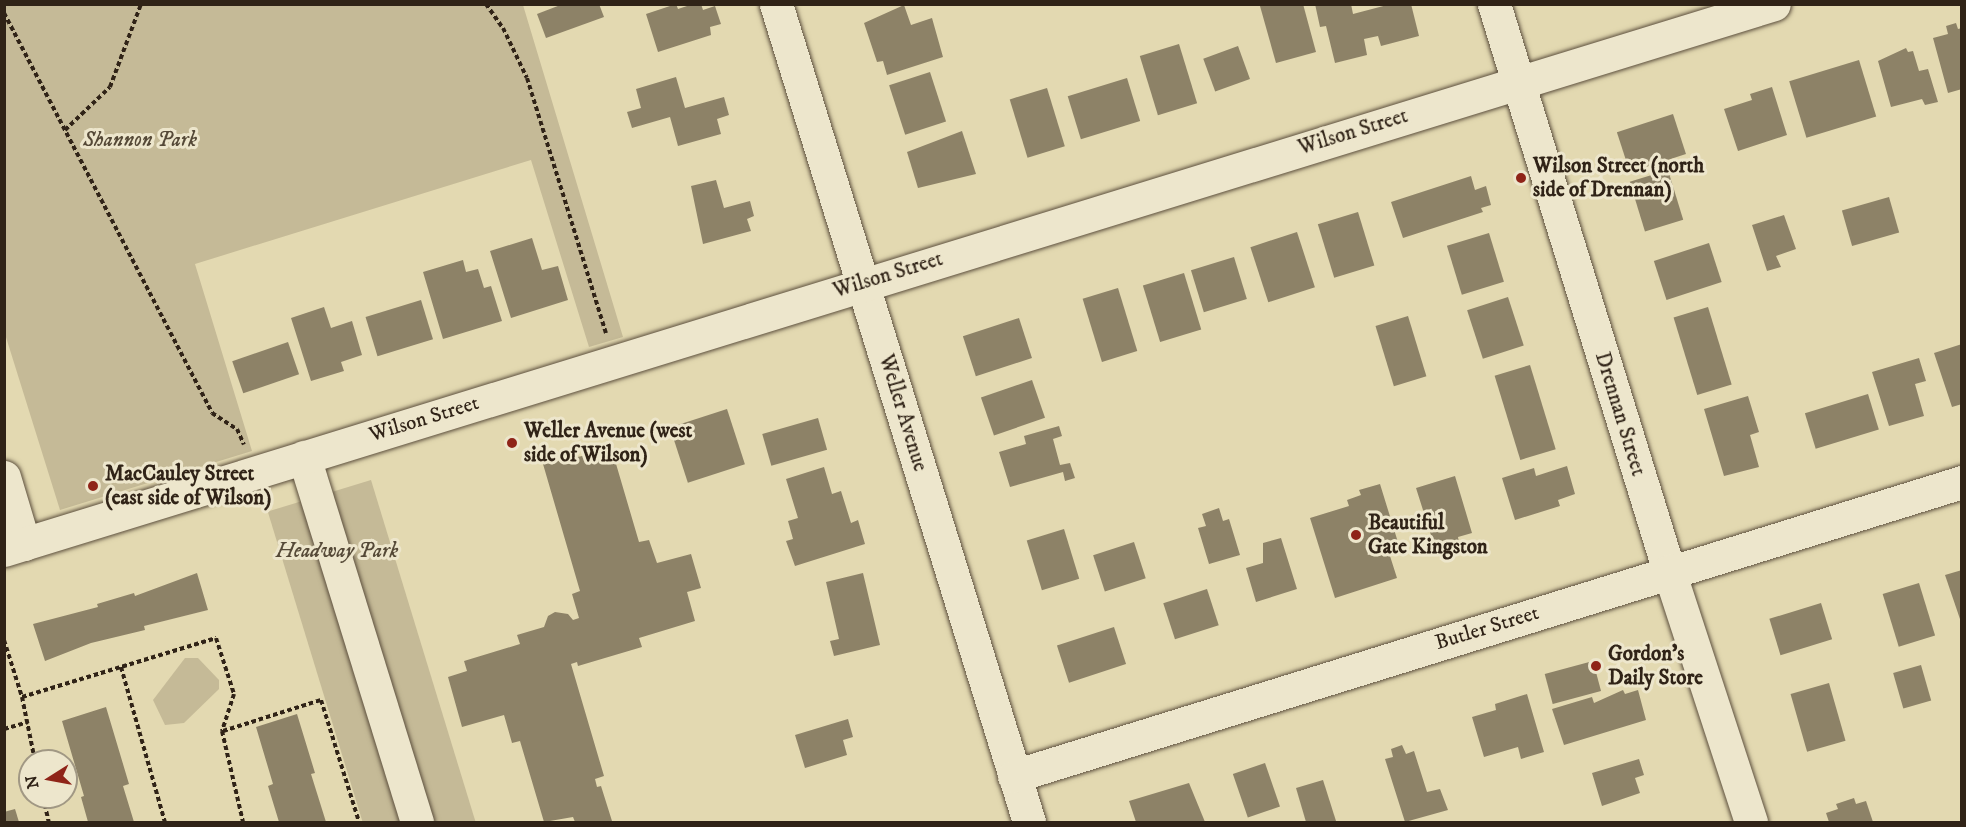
<!DOCTYPE html>
<style>
body{margin:0}
#map{position:relative;width:1966px;height:827px;overflow:hidden;background:#e3d9b1;font-family:"IM FELL DW Pica",serif}
div>[style]{position:absolute}
[style*='--x']{left:calc(var(--x)*1px);top:calc(var(--y)*1px);width:calc(var(--w)*1px);rotate:calc(var(--a)*1deg)}
.green>*{inset:0;background:#c5ba97;transform-origin:0 0}
.building>*{inset:0;background:#8d8267;transform-origin:0 0}
.path>*{height:4px;margin-top:-2px;transform-origin:0;background:repeating-linear-gradient(90deg,#302317 0 4.5px,transparent 0 7.5px)}
.roads{filter:drop-shadow(0 0 2px #5d503e) drop-shadow(0 0 2px #5d503e)}
.minor>*{height:33px;margin:-16.5px;padding:0 16.5px;transform-origin:16.5px;border-radius:16.5px;background:#ede6cc}
.dots>*{width:16px;height:16px;translate:-50% -50%;box-sizing:border-box;border:3px solid #ede6cc;border-radius:50%}
span{translate:-50% -50%;white-space:nowrap;text-align:center;line-height:1.15;-webkit-text-stroke:6px #ede6cc;paint-order:stroke}
.street-label{font-size:21px;color:#302317}
.park-label{font-size:21px;color:#554937;font-style:italic}
.poi-label{font-size:21px;color:#302317;font-weight:700}
.left{translate:0 -50%;text-align:left}
.frame{position:absolute;inset:0;border:6px solid #302317;pointer-events:none}
.north{position:absolute;left:18px;top:749px;width:60px;height:60px;box-sizing:border-box;background:#ede6cc;border:2px solid #a19884;border-radius:50%;rotate:259deg;font-size:16px;font-weight:700;line-height:24px;text-align:center;color:#302317}
.north::after{content:'';display:block;margin:auto;width:21px;height:27px;background:#8f2418;clip-path:polygon(50% 0,100% 100%,50% 72%,0 100%)}
</style>
<div id="map">
<div class="green">
<div style="clip-path:polygon(4px 5px,523px 5px,623px 337px,589px 347px,531px 160px,195px 264px,252px 451px,60px 510px,5px 334px)"></div>
<div style="left:371px;top:480px;width:358px;height:108px;rotate:73deg"></div>
<div style="clip-path:polygon(185px 658px,198px 658px,219px 680px,219px 689px,184px 723px,165px 725px,153px 700px)"></div>
</div>
<div class="building">
<div style="clip-path:polygon(563px 4px,599px 4px,604px 17px,546px 38px,537px 14px)"></div>
<div style="clip-path:polygon(676px 4px,678px 9px,693px 4px,701px 4px,703px 10px,715px 6px,721px 24px,710px 27px,711px 35px,658px 52px,646px 14px)"></div>
<div style="clip-path:polygon(1303px 4px,1316px 52px,1276px 63px,1260px 6px)"></div>
<div style="clip-path:polygon(1315px 4px,1351px 4px,1353px 14px,1391px 4px,1411px 4px,1419px 36px,1381px 46px,1378px 36px,1364px 39px,1367px 55px,1335px 63px,1326px 26px,1320px 27px)"></div>
<div style="clip-path:polygon(904px 5px,911px 25px,932px 18px,943px 57px,887px 75px,883px 61px,877px 62px,864px 23px)"></div>
<div style="clip-path:polygon(1956px 23px,1958px 29px,1962px 28px,1962px 89px,1948px 93px,1933px 38px,1948px 34px,1946px 26px)"></div>
<div style="left:1179px;top:44px;width:62px;height:41px;rotate:73deg"></div>
<div style="left:1238px;top:46px;width:35px;height:37px;rotate:70deg"></div>
<div style="clip-path:polygon(1906px 48px,1908px 52px,1913px 51px,1919px 71px,1928px 69px,1938px 102px,1925px 105px,1922px 99px,1891px 107px,1878px 61px)"></div>
<div style="left:1859px;top:60px;width:59px;height:73px;rotate:73deg"></div>
<div style="left:930px;top:72px;width:52px;height:43px;rotate:72deg"></div>
<div style="clip-path:polygon(676px 77px,685px 108px,724px 97px,729px 115px,717px 119px,721px 134px,678px 146px,670px 117px,632px 128px,627px 112px,641px 108px,636px 89px)"></div>
<div style="left:1127px;top:78px;width:45px;height:62px;rotate:73deg"></div>
<div style="clip-path:polygon(1772px 87px,1787px 135px,1738px 151px,1724px 109px,1752px 100px,1750px 94px)"></div>
<div style="left:1047px;top:88px;width:61px;height:39px;rotate:73deg"></div>
<div style="left:1673px;top:114px;width:42px;height:59px;rotate:72deg"></div>
<div style="clip-path:polygon(962px 131px,976px 174px,918px 188px,907px 152px)"></div>
<div style="left:1668px;top:170px;width:52px;height:40px;rotate:73deg"></div>
<div style="clip-path:polygon(1471px 176px,1475px 190px,1486px 186px,1491px 205px,1481px 208px,1483px 212px,1403px 238px,1391px 202px)"></div>
<div style="clip-path:polygon(716px 180px,724px 208px,750px 201px,754px 216px,747px 219px,751px 231px,703px 244px,691px 186px)"></div>
<div style="left:1889px;top:197px;width:37px;height:49px;rotate:74deg"></div>
<div style="left:1358px;top:212px;width:56px;height:42px;rotate:73deg"></div>
<div style="clip-path:polygon(1784px 215px,1796px 249px,1776px 256px,1781px 267px,1767px 271px,1752px 225px)"></div>
<div style="left:1297px;top:232px;width:58px;height:49px;rotate:72deg"></div>
<div style="left:1489px;top:233px;width:51px;height:44px;rotate:73deg"></div>
<div style="clip-path:polygon(532px 238px,542px 270px,558px 266px,568px 300px,511px 318px,490px 251px)"></div>
<div style="left:1709px;top:243px;width:41px;height:58px;rotate:72deg"></div>
<div style="left:1234px;top:257px;width:44px;height:45px;rotate:73deg"></div>
<div style="clip-path:polygon(463px 260px,466px 272px,478px 269px,484px 288px,491px 286px,502px 321px,443px 339px,423px 272px)"></div>
<div style="left:1184px;top:273px;width:59px;height:43px;rotate:73deg"></div>
<div style="left:1118px;top:288px;width:66px;height:37px;rotate:73deg"></div>
<div style="left:1508px;top:297px;width:51px;height:43px;rotate:72deg"></div>
<div style="left:421px;top:300px;width:41px;height:58px;rotate:73deg"></div>
<div style="clip-path:polygon(324px 307px,331px 328px,352px 321px,362px 355px,341px 362px,344px 371px,311px 381px,291px 318px)"></div>
<div style="left:1708px;top:307px;width:81px;height:36px;rotate:73deg"></div>
<div style="left:1408px;top:316px;width:63px;height:34px;rotate:73deg"></div>
<div style="left:1019px;top:318px;width:42px;height:59px;rotate:72deg"></div>
<div style="left:288px;top:342px;width:34px;height:59px;rotate:71deg"></div>
<div style="clip-path:polygon(1962px 344px,1962px 404px,1952px 407px,1934px 353px)"></div>
<div style="clip-path:polygon(1919px 358px,1926px 381px,1915px 384px,1924px 416px,1889px 426px,1872px 372px)"></div>
<div style="left:1530px;top:365px;width:88px;height:37px;rotate:73deg"></div>
<div style="left:1032px;top:380px;width:40px;height:54px;rotate:71deg"></div>
<div style="left:1868px;top:394px;width:37px;height:66px;rotate:73deg"></div>
<div style="clip-path:polygon(1748px 396px,1759px 432px,1750px 435px,1759px 467px,1724px 476px,1704px 409px)"></div>
<div style="left:727px;top:409px;width:58px;height:60px;rotate:72deg"></div>
<div style="left:818px;top:418px;width:33px;height:58px;rotate:74deg"></div>
<div style="clip-path:polygon(1059px 426px,1062px 436px,1053px 439px,1060px 465px,1070px 463px,1075px 478px,1065px 481px,1063px 472px,1010px 487px,999px 452px,1026px 444px,1024px 436px)"></div>
<div style="clip-path:polygon(597px 453px,600px 461px,614px 457px,639px 542px,649px 540px,657px 563px,691px 554px,701px 588px,687px 592px,695px 621px,639px 638px,642px 647px,578px 666px,577px 662px,571px 664px,604px 776px,595px 779px,597px 787px,601px 786px,612px 821px,575px 822px,573px 817px,544px 822px,520px 741px,512px 743px,504px 715px,462px 727px,448px 677px,467px 671px,464px 661px,520px 644px,517px 635px,544px 627px,548px 616px,555px 612px,568px 614px,573px 620px,579px 618px,572px 594px,580px 591px,543px 464px)"></div>
<div style="clip-path:polygon(1567px 466px,1575px 494px,1558px 500px,1560px 506px,1515px 520px,1502px 478px,1534px 468px,1536px 476px)"></div>
<div style="clip-path:polygon(824px 467px,832px 494px,841px 491px,851px 523px,858px 520px,865px 544px,795px 566px,786px 541px,793px 539px,788px 521px,798px 518px,786px 479px)"></div>
<div style="clip-path:polygon(1455px 476px,1472px 533px,1458px 537px,1459px 543px,1436px 551px,1416px 488px)"></div>
<div style="clip-path:polygon(1380px 484px,1401px 552px,1390px 556px,1397px 578px,1335px 598px,1310px 518px,1349px 506px,1347px 500px,1361px 495px,1359px 490px)"></div>
<div style="clip-path:polygon(1219px 508px,1223px 521px,1229px 519px,1240px 555px,1209px 564px,1198px 528px,1206px 526px,1202px 514px)"></div>
<div style="left:1064px;top:529px;width:52px;height:39px;rotate:73deg"></div>
<div style="clip-path:polygon(1281px 538px,1297px 589px,1256px 602px,1246px 568px,1263px 563px,1263px 543px)"></div>
<div style="left:1134px;top:542px;width:38px;height:43px;rotate:72deg"></div>
<div style="clip-path:polygon(1962px 570px,1962px 622px,1961px 622px,1945px 575px)"></div>
<div style="clip-path:polygon(197px 573px,208px 610px,144px 626px,145px 630px,91px 643px,45px 661px,33px 624px,98px 607px,97px 604px,134px 593px,135px 596px)"></div>
<div style="clip-path:polygon(863px 573px,880px 645px,834px 656px,830px 641px,839px 639px,826px 582px)"></div>
<div style="left:1919px;top:583px;width:55px;height:38px;rotate:73deg"></div>
<div style="left:1207px;top:589px;width:38px;height:46px;rotate:72deg"></div>
<div style="left:1821px;top:603px;width:38px;height:54px;rotate:73deg"></div>
<div style="left:1114px;top:627px;width:39px;height:60px;rotate:72deg"></div>
<div style="left:1593px;top:661px;width:31px;height:50px;rotate:75deg"></div>
<div style="left:1921px;top:665px;width:37px;height:29px;rotate:74deg"></div>
<div style="left:1829px;top:683px;width:60px;height:40px;rotate:74deg"></div>
<div style="clip-path:polygon(1623px 690px,1625px 694px,1638px 690px,1646px 720px,1564px 745px,1552px 709px,1592px 697px,1594px 703px)"></div>
<div style="clip-path:polygon(1527px 694px,1544px 752px,1521px 759px,1518px 747px,1484px 757px,1472px 717px,1496px 710px,1495px 704px)"></div>
<div style="clip-path:polygon(106px 707px,129px 784px,123px 786px,134px 822px,88px 822px,81px 797px,84px 796px,62px 721px)"></div>
<div style="clip-path:polygon(297px 714px,315px 773px,311px 774px,326px 822px,279px 822px,268px 786px,273px 784px,256px 727px)"></div>
<div style="clip-path:polygon(848px 719px,853px 737px,843px 740px,847px 755px,805px 768px,795px 735px)"></div>
<div style="clip-path:polygon(1402px 745px,1406px 754px,1414px 751px,1427px 792px,1440px 789px,1448px 810px,1405px 822px,1385px 759px,1393px 757px,1391px 749px)"></div>
<div style="clip-path:polygon(1639px 759px,1644px 775px,1635px 778px,1640px 793px,1602px 806px,1592px 773px)"></div>
<div style="left:1265px;top:763px;width:46px;height:34px;rotate:71deg"></div>
<div style="clip-path:polygon(1323px 780px,1336px 821px,1306px 822px,1296px 788px)"></div>
<div style="clip-path:polygon(1189px 783px,1205px 822px,1136px 822px,1129px 801px)"></div>
<div style="clip-path:polygon(1854px 798px,1856px 804px,1866px 801px,1873px 822px,1829px 822px,1826px 813px,1838px 809px,1836px 804px)"></div>
<div style="clip-path:polygon(15px 809px,19px 822px,4px 822px,4px 812px)"></div>
</div>
<div class="path">
<div style="--x:486;--y:4;--w:29;--a:55"></div>
<div style="--x:503;--y:28;--w:55;--a:64.4"></div>
<div style="--x:527;--y:78;--w:267;--a:72.8"></div>
<div style="--x:4;--y:13;--w:451;--a:62.5"></div>
<div style="--x:212;--y:413;--w:30;--a:33"></div>
<div style="--x:237;--y:429;--w:17;--a:66"></div>
<div style="--x:65;--y:130;--w:62;--a:-43.7"></div>
<div style="--x:110;--y:87;--w:89;--a:-69.5"></div>
<div style="--x:4;--y:640;--w:60;--a:72.5"></div>
<div style="--x:22;--y:697;--w:65;--a:78.5"></div>
<div style="--x:121;--y:667;--w:161;--a:74.2"></div>
<div style="--x:22;--y:697;--w:203;--a:-16.9"></div>
<div style="--x:216;--y:638;--w:59;--a:72.2"></div>
<div style="--x:234;--y:694;--w:39;--a:108"></div>
<div style="--x:222;--y:731;--w:93;--a:77"></div>
<div style="--x:4;--y:729;--w:25;--a:-16"></div>
<div style="--x:223;--y:731;--w:103;--a:-17.6"></div>
<div style="--x:321;--y:700;--w:128;--a:72.7"></div>
<div style="--x:43;--y:797;--w:26;--a:77"></div>
</div>
<div class="roads">
<div class="minor">
<div style="--x:776;--y:4;--w:856;--a:72.81"></div>
<div style="--x:1494;--y:4;--w:593;--a:72.85"></div>
<div style="--x:1669;--y:571;--w:264;--a:71.9"></div>
<div style="--x:304;--y:457;--w:382;--a:72.8"></div>
<div style="--x:4;--y:477;--w:70;--a:73.4"></div>
<div style="--x:4;--y:550;--w:1852;--a:-17.14"></div>
<div style="--x:1014;--y:776;--w:993;--a:-17.23"></div>
</div>
</div>
<div class="dots">
<div style="left:1521px;top:178px;background:#8f2418"></div>
<div style="left:512px;top:443px;background:#8f2418"></div>
<div style="left:93px;top:486px;background:#8f2418"></div>
<div style="left:1356px;top:535px;background:#8f2418"></div>
<div style="left:1596px;top:666px;background:#8f2418"></div>
</div>
<div class="street-label">
<span style="left:1353px;top:132px;rotate:-17deg">Wilson Street</span>
<span style="left:888px;top:275px;rotate:-17deg">Wilson Street</span>
<span style="left:903px;top:413px;rotate:73deg">Weller Avenue</span>
<span style="left:1620px;top:414px;rotate:73deg">Drennan Street</span>
<span style="left:424px;top:419px;rotate:-17deg">Wilson Street</span>
<span style="left:1487px;top:628px;rotate:-17deg">Butler Street</span>
</div>
<div class="park-label">
<span style="left:140px;top:140px">Shannon Park</span>
<span style="left:337px;top:551px">Headway Park</span>
</div>
<div class="poi-label">
<span class="left" style="left:1533px;top:178px">Wilson Street (north<br>side of Drennan)</span>
<span class="left" style="left:524px;top:443px">Weller Avenue (west<br>side of Wilson)</span>
<span class="left" style="left:105px;top:486px">MacCauley Street<br>(east side of Wilson)</span>
<span class="left" style="left:1368px;top:535px">Beautiful<br>Gate Kingston</span>
<span class="left" style="left:1608px;top:666px">Gordon's<br>Daily Store</span>
</div>
<div class="frame"></div>
<div class="north">N</div>
</div>
